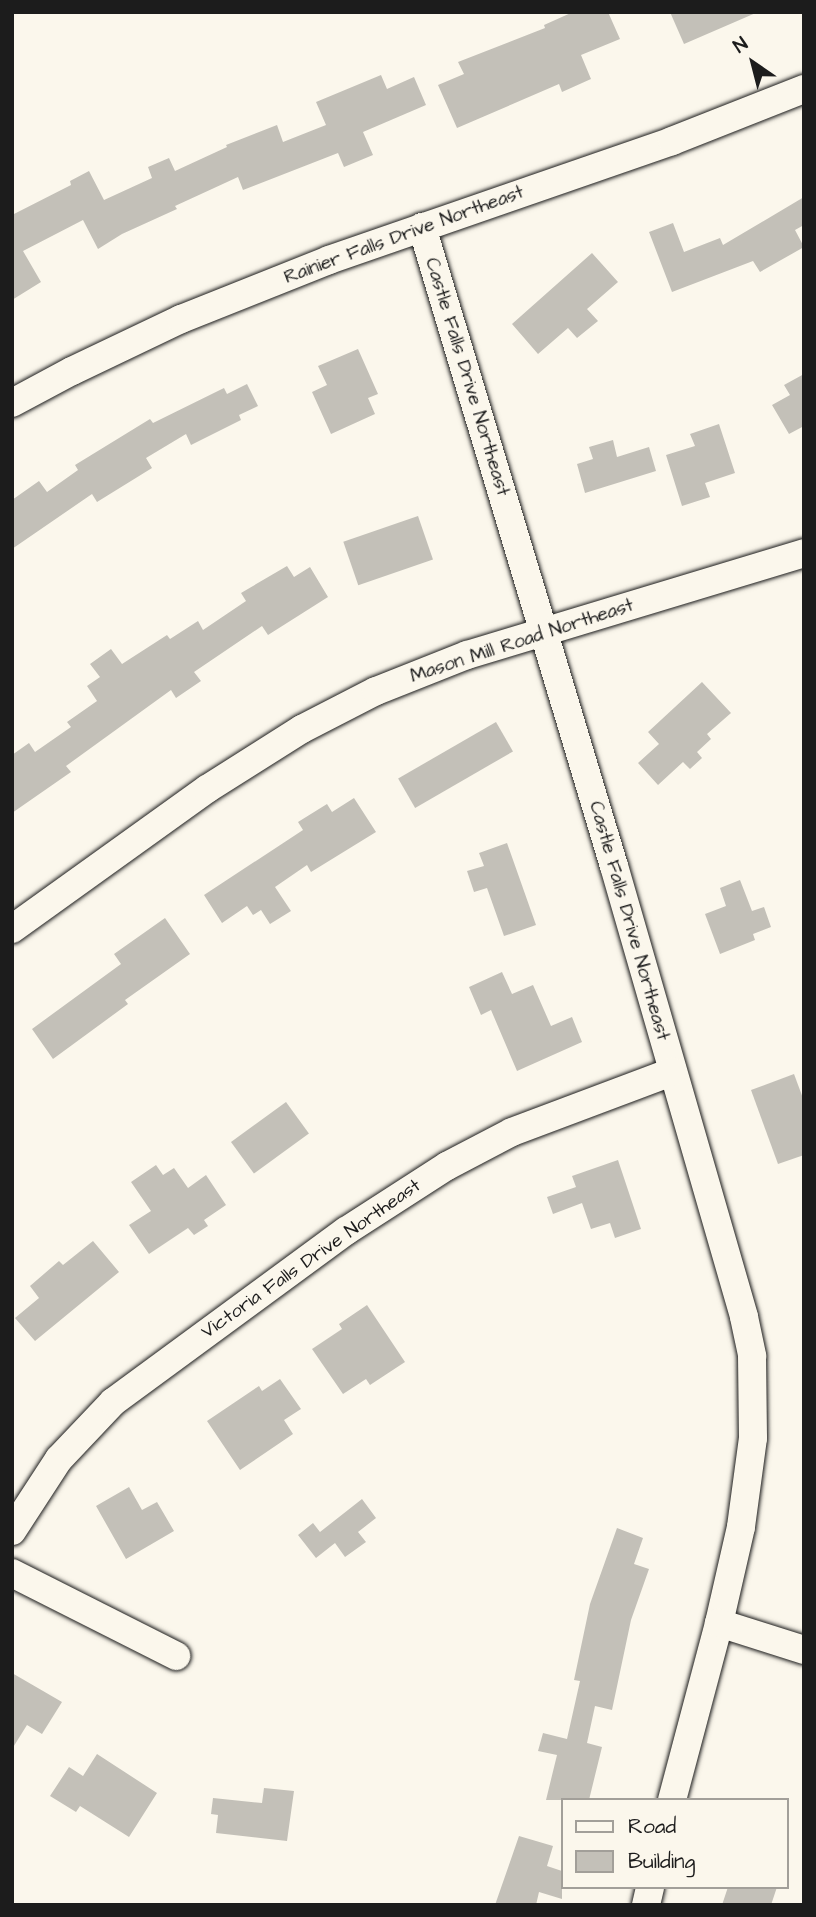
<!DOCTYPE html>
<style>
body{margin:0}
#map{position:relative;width:816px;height:1917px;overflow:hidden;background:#fbf7ec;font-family:"Architects Daughter",sans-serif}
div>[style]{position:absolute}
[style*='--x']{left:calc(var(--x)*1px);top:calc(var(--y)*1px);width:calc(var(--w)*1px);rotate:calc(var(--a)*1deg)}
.building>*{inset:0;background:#c3c0b8;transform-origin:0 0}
.roads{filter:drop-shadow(0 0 2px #1c1c1c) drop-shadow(0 0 2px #1c1c1c)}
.minor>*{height:28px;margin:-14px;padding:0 14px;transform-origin:14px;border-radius:14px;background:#fbf7ec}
span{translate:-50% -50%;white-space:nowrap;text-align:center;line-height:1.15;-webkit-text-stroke:6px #fbf7ec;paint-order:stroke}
.street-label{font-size:19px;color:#1c1c1c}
.frame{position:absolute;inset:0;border:14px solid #1c1c1c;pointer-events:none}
.legend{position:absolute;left:561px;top:1798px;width:228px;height:91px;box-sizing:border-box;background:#fbf7ec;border:2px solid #a29f99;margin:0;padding:9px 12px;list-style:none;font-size:21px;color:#1c1c1c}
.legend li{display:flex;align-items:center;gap:14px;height:35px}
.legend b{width:35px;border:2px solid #a29f99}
.north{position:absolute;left:718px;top:28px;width:70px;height:70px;-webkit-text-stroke:5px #fbf7ec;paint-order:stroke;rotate:325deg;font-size:19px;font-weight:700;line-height:28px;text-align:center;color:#1c1c1c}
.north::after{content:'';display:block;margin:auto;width:24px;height:32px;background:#1c1c1c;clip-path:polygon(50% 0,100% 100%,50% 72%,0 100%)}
</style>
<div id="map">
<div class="building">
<div style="clip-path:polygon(573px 12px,608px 12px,620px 39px,581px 55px,591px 79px,562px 92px,559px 84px,457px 128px,438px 85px,464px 74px,458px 62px,545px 28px,544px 25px)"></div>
<div style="clip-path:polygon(670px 12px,758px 12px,684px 44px)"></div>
<div style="clip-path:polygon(381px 75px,387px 89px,414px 77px,426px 105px,363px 132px,373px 155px,344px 167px,338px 153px,243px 190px,238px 177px,175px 206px,177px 209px,122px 234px,98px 249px,83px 220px,23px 251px,41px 282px,12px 300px,12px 215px,71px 185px,70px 181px,89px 171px,104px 200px,152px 178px,148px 167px,169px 158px,175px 171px,227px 147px,226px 145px,277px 125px,283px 142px,326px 125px,316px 102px)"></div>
<div style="clip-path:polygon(804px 197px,804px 225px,795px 230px,804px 247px,760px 272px,753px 261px,672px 292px,649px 232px,673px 223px,684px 252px,720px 238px,723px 245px)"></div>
<div style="clip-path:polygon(592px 253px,618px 282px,587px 309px,598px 321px,577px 338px,568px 328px,538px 354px,512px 324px)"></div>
<div style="clip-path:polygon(358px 349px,378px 394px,368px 398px,375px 414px,331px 434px,312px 392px,327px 385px,318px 366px)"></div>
<div style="clip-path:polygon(804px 374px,804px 426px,789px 434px,772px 405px,790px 395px,784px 385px)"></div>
<div style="clip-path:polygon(247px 384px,258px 406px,239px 415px,241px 420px,191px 445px,186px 434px,146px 458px,152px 468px,97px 502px,92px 494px,12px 549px,12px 500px,39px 481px,47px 492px,78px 470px,75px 465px,150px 419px,153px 423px,224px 388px,227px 394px)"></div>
<div style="clip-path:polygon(719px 424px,735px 473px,705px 483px,710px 497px,682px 506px,666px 455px,695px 446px,690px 434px)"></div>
<div style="clip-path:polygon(613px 440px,617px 457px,649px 447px,656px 471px,585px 493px,577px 464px,593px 459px,589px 447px)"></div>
<div style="left:418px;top:516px;width:46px;height:79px;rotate:71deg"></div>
<div style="clip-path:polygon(287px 566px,294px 577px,310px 567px,328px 597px,268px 635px,262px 626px,194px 672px,201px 681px,176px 698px,171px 690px,66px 766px,71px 772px,12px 813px,12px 755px,29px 743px,35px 752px,71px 727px,67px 722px,97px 701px,87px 686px,100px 677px,90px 664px,111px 649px,122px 664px,167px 635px,170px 639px,198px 621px,203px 630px,246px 601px,241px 593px)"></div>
<div style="clip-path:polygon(702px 682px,731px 713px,707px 734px,711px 739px,697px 752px,702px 758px,690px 769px,683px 762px,658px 785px,638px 763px,659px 744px,648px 732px)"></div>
<div style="left:496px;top:722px;width:34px;height:113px;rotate:60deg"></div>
<div style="clip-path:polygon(354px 798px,376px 832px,311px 872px,307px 865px,275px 887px,291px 911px,270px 924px,261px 910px,253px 915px,247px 906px,222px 923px,204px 895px,303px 830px,298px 822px,327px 804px,332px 812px)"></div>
<div style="clip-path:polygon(507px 843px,536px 925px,504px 936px,487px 888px,474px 892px,467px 871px,484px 866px,479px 853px)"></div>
<div style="clip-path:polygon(740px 880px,752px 911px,764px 907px,771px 927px,753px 934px,755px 940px,720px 954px,705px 914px,726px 906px,720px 888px)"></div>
<div style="clip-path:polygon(165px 918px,190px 954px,125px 1000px,128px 1004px,53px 1059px,32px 1029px,121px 964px,114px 954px)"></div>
<div style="clip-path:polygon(502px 972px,512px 994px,533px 985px,551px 1026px,572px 1017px,582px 1042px,517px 1071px,491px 1010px,481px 1015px,469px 987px)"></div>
<div style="clip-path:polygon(794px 1074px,804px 1101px,804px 1155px,778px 1164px,751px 1090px)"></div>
<div style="left:286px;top:1102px;width:39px;height:68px;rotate:54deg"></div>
<div style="clip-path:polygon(618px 1160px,641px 1229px,615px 1238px,610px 1223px,591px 1229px,582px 1203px,553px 1214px,547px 1197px,576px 1187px,572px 1176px)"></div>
<div style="clip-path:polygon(156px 1165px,163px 1175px,174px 1168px,188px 1188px,206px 1175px,226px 1205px,204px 1220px,208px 1226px,194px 1235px,188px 1228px,149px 1254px,129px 1225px,151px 1211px,131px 1182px)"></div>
<div style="clip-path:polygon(93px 1241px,119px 1272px,35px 1341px,15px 1318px,39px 1298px,30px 1286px,59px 1261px,63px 1265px)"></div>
<div style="clip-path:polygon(367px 1305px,405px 1362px,370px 1385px,366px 1379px,343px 1394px,312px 1349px,342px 1329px,339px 1324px)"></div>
<div style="clip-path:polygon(280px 1379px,301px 1409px,284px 1420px,293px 1434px,240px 1470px,207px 1421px,259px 1386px,262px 1391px)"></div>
<div style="clip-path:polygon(129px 1487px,142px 1510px,157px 1502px,174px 1531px,126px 1559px,96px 1506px)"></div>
<div style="clip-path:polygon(362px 1499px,376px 1518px,358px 1532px,366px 1542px,345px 1557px,335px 1543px,316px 1558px,298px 1535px,313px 1523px,320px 1532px)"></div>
<div style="clip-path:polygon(617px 1528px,643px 1538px,634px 1564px,649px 1569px,631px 1620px,612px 1710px,595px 1706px,587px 1743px,602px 1747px,589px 1800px,546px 1800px,557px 1755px,538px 1751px,543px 1733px,567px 1739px,580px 1681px,574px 1680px,590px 1604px)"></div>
<div style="clip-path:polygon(12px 1673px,62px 1702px,42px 1734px,27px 1725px,12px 1749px)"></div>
<div style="clip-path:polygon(97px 1754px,157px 1793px,129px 1837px,80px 1806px,76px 1812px,50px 1796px,69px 1767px,83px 1776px)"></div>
<div style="clip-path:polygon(264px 1788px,294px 1791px,287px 1841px,216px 1833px,218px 1815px,211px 1814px,213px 1798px,262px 1803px)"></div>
<div style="clip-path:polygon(519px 1836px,553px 1846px,547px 1866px,562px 1871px,562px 1899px,539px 1892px,536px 1905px,495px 1905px)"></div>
<div style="clip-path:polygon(728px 1887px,777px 1887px,771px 1905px,722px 1905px)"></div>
</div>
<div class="roads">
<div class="minor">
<div style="--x:422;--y:227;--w:667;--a:73.28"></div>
<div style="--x:614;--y:866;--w:469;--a:73.9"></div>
<div style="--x:744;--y:1317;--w:40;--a:78"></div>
<div style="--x:752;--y:1356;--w:82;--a:89.3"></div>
<div style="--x:753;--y:1438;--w:90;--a:97.7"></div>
<div style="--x:741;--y:1527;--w:98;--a:102.9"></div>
<div style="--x:12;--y:403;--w:68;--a:-28.1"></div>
<div style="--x:72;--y:371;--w:121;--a:-25.5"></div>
<div style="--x:181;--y:319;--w:159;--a:-21.7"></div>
<div style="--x:329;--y:260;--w:363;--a:-19.1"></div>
<div style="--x:672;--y:141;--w:142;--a:-21.5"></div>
<div style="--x:12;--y:929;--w:240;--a:-35.7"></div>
<div style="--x:207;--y:789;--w:112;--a:-32.3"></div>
<div style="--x:302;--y:729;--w:83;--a:-27.2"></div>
<div style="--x:376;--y:691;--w:98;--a:-21.6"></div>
<div style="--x:467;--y:655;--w:352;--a:-16.8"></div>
<div style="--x:12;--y:1531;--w:86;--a:-56.9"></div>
<div style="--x:59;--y:1459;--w:79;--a:-46.5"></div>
<div style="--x:113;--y:1402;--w:289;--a:-36.3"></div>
<div style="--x:346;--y:1231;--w:120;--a:-32.8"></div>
<div style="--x:447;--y:1166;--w:73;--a:-27.6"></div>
<div style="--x:512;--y:1132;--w:171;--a:-20.6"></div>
<div style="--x:12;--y:1573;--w:184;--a:26.8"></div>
<div style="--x:672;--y:1800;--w:183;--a:-75.1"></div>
<div style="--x:719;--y:1623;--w:89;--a:17.6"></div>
<div style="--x:646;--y:1905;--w:18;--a:-77"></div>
</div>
</div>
<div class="street-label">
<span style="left:404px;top:235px;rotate:-20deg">Rainier Falls Drive Northeast</span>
<span style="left:467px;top:377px;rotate:73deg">Castle Falls Drive Northeast</span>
<span style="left:522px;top:641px;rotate:-18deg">Mason Mill Road Northeast</span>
<span style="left:629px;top:921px;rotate:74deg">Castle Falls Drive Northeast</span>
<span style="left:311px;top:1259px;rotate:-35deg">Victoria Falls Drive Northeast</span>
</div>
<div class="frame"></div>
<ul class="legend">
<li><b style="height:9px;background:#fbf7ec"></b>Road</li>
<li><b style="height:19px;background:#c3c0b8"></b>Building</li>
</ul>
<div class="north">N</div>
</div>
